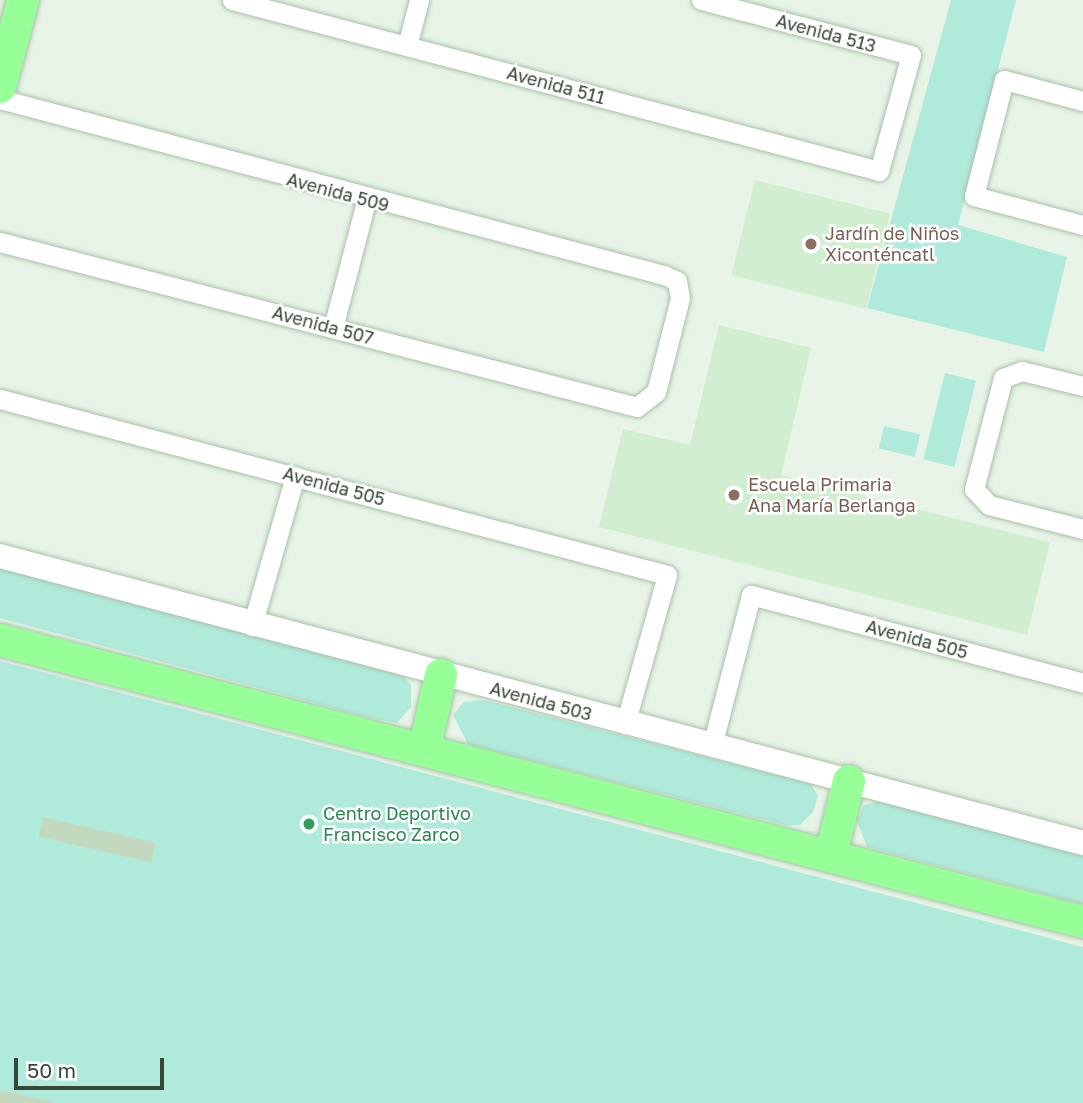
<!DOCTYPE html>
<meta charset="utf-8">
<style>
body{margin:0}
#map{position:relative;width:1083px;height:1103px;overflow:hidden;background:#e7f4e7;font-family:"Golos Text",sans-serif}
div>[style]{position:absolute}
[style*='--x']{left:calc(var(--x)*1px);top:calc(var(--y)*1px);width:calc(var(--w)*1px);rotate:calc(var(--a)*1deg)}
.education>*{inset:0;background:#d1eed1;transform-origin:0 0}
.green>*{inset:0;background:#afeadb;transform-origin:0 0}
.building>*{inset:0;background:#c2d9bf;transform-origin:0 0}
.roads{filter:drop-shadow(0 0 2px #aac0aa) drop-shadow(0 0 2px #aac0aa)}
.minor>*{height:19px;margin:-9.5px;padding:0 9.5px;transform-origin:9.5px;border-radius:9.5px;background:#fff}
.tertiary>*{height:24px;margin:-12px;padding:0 12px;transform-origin:12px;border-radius:12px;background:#fff}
.primary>*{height:32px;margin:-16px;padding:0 16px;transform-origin:16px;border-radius:16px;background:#96ff97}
.dots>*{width:19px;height:19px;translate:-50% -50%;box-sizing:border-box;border:4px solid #fff;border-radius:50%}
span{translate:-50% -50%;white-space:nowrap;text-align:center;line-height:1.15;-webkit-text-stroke:5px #fff;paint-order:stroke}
.street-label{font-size:18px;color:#384836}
.education-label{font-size:18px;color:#785e54}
.left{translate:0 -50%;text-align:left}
.leisure-label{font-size:18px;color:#27864d}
.scale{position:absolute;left:14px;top:1058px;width:150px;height:32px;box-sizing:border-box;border:4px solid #384836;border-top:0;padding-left:9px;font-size:21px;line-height:24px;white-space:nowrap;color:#384836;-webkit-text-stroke:5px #fff;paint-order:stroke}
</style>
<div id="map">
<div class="education">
<div style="left:755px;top:180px;width:139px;height:98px;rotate:14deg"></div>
<div style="clip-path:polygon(719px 325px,811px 348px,781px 475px,1050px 542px,1027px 635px,599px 527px,623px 429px,690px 445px)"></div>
</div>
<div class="green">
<div style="clip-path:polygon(951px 0,1016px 0,958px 225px,1067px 257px,1044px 352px,867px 308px)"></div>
<div style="left:945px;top:373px;width:32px;height:89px;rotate:14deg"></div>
<div style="left:884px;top:426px;width:37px;height:23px;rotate:13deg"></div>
<div style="clip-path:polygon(0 567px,403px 676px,411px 685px,411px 707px,397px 723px,366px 717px,0 618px)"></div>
<div style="clip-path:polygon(0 661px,1083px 947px,1083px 1103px,0 1103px)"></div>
<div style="clip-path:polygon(484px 700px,811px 784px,818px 796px,813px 812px,800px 825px,785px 825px,468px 744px,453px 715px,464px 702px)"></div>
<div style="clip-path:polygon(881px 801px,1083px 856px,1083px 904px,867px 847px,857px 821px,864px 805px)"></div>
</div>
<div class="building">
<div style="left:43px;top:817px;width:116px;height:20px;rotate:13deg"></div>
<div style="clip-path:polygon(0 1090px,52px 1102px,52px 1103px,0 1103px)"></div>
</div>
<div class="roads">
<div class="minor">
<div style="--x:232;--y:0;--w:669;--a:14.8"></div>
<div style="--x:879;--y:171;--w:120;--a:-74.6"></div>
<div style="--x:911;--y:55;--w:217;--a:-165.3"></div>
<div style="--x:407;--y:46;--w:48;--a:-75.4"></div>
<div style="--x:0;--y:99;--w:687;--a:14.85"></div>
<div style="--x:664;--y:275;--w:14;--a:25"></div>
<div style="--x:677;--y:281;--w:17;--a:80"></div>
<div style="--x:680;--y:298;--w:97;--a:104.3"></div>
<div style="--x:656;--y:392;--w:24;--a:142"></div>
<div style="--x:637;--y:407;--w:658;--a:-165.48"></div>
<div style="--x:1083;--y:101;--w:82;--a:-165.1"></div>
<div style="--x:1004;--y:80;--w:120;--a:104.5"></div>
<div style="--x:974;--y:196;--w:113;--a:14.9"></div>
<div style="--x:333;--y:328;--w:131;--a:-75.4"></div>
<div style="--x:1083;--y:386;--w:63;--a:-166.2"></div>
<div style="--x:1022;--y:371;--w:20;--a:160"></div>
<div style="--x:1003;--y:378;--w:115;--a:104.6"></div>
<div style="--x:974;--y:489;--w:22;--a:47"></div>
<div style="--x:989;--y:505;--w:97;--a:14.3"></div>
<div style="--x:0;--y:399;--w:690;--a:14.78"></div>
<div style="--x:667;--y:575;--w:155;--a:105.7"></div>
<div style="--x:252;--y:626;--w:156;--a:-74"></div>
<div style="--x:712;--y:746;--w:156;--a:-75.5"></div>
<div style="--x:751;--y:595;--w:343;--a:14.8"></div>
</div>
<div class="tertiary">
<div style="--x:0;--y:556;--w:1120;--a:14.84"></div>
</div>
<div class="primary">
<div style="--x:0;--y:87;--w:90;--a:-75.2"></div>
<div style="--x:0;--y:640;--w:1119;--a:14.6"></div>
<div style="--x:425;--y:746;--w:73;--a:-77.3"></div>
<div style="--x:831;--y:854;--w:75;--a:-76.1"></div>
</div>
</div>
<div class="dots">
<div style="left:811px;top:244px;background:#8d6e63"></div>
<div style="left:734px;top:495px;background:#8d6e63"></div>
<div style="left:309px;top:824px;background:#2e9e5b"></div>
</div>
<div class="street-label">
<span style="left:826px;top:33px;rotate:15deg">Avenida 513</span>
<span style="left:556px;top:85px;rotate:15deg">Avenida 511</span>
<span style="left:338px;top:192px;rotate:15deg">Avenida 509</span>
<span style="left:323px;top:325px;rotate:15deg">Avenida 507</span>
<span style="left:334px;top:486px;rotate:15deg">Avenida 505</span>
<span style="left:917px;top:639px;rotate:15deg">Avenida 505</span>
<span style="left:541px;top:701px;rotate:15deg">Avenida 503</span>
</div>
<div class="education-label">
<span class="left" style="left:825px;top:244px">Jardín de Niños<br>Xiconténcatl</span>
<span class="left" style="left:748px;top:495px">Escuela Primaria<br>Ana María Berlanga</span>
</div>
<div class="leisure-label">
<span class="left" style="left:323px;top:824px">Centro Deportivo<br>Francisco Zarco</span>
</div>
<div class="scale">50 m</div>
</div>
